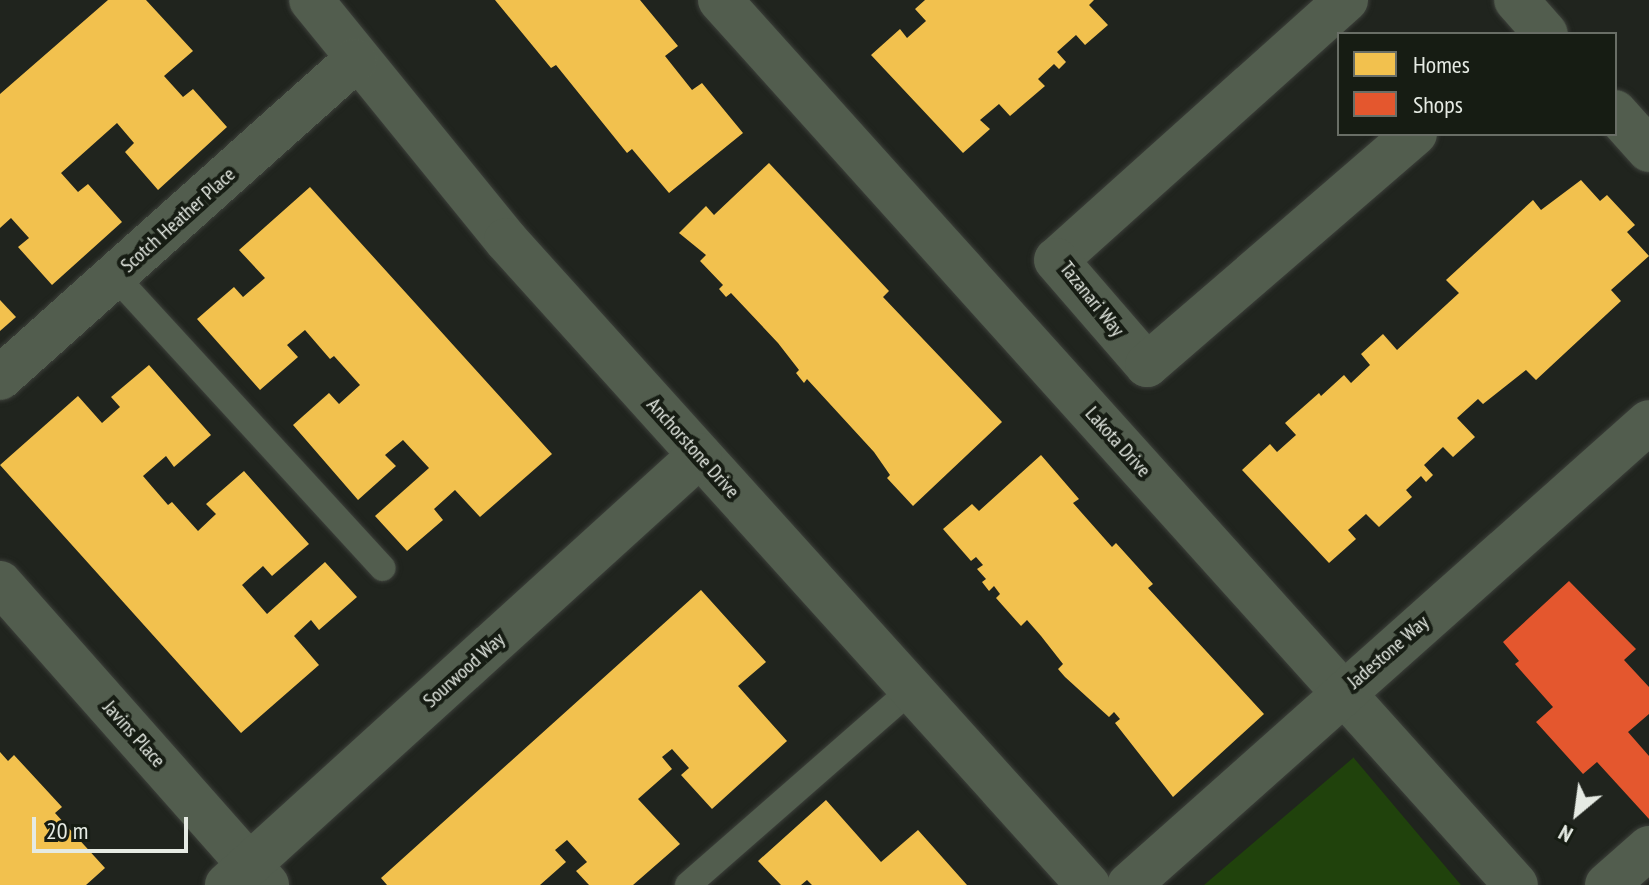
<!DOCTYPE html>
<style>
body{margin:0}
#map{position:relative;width:1649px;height:885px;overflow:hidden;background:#20241e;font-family:"PT Sans Narrow",sans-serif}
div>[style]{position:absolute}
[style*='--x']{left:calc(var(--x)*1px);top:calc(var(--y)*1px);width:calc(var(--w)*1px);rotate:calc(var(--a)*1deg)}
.green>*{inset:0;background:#20420c}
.homes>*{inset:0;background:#f2c14e}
.shops>*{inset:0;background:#e4572e}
.roads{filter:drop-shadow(0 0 2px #3c3f3a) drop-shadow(0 0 2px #3c3f3a)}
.service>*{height:26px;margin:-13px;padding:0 13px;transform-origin:13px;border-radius:13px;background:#525d4e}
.minor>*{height:44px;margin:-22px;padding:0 22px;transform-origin:22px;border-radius:22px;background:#525d4e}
span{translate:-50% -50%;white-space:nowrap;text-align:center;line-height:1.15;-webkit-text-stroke:8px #161c13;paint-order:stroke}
.street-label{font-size:20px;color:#e5eae3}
.legend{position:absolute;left:1337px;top:32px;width:280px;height:104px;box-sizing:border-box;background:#161c13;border:2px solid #696e66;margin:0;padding:10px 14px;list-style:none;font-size:24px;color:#e5eae3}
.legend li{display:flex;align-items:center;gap:16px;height:40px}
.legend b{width:40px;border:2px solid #696e66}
.north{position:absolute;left:1537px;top:773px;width:80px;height:80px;-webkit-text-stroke:6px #161c13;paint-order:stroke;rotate:209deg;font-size:22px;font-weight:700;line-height:32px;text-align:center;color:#e5eae3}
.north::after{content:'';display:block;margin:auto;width:28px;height:36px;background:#e5eae3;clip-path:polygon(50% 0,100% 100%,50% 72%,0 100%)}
.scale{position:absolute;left:32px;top:817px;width:156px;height:36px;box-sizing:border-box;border:4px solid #e5eae3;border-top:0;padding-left:10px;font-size:24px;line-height:28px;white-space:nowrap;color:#e5eae3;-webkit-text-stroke:6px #161c13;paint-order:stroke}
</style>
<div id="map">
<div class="green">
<div style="clip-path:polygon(1353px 757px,1461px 885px,1204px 885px,1353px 758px)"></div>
</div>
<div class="homes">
<div style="clip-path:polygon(108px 0,146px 0,193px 51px,164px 76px,183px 97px,193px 89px,227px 127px,158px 190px,125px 152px,134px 143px,117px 123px,61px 173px,78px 192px,88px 184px,122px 222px,52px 285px,18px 247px,29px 238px,11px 218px,0 228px,0 94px)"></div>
<div style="clip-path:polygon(495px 0,640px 0,678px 46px,665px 56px,692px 90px,702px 83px,743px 133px,669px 193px,632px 149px,627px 153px,556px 65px,551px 68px)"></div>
<div style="clip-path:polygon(925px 0,1094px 0,1089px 5px,1108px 25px,1085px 45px,1076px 35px,1057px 52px,1066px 62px,1059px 69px,1054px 64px,1038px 79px,1045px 86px,1010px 116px,999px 104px,980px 120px,990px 129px,963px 153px,871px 55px,900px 29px,907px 38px,926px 21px,915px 9px)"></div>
<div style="clip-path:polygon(769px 163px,889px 291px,883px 297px,1002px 422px,913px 506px,887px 478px,890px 475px,874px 452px,807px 379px,804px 383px,796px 373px,799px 370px,778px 343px,731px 293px,726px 297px,719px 289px,723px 285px,700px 261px,706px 255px,679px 233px,706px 206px,714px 215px)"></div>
<div style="clip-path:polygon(1581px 180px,1600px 201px,1607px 195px,1635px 225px,1627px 232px,1649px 256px,1611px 290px,1621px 301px,1536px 380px,1526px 370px,1483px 404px,1478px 399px,1457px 418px,1475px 437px,1453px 457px,1443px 447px,1424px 465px,1433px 475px,1426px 482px,1421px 476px,1406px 490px,1412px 497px,1379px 527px,1366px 514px,1348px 530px,1356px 539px,1329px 563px,1242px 470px,1270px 444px,1277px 452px,1296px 435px,1285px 423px,1319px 393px,1321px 396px,1344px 375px,1351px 383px,1370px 365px,1361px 354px,1383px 334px,1397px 350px,1459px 293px,1446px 280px,1533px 200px,1541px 210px)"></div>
<div style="clip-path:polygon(310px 187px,552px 454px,480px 517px,455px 490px,434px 509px,443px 520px,407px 551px,375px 516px,429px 468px,403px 440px,385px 455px,396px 466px,358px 500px,293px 425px,329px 393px,339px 404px,360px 385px,334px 356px,330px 359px,305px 330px,287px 345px,298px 357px,260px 390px,197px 319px,234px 287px,243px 297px,265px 278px,239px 250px)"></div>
<div style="clip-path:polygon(0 300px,16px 317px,0 331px)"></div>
<div style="clip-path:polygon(149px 365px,211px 435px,174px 467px,166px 456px,143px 476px,168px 505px,172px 502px,198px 531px,216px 514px,206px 504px,244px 471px,309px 544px,272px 576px,263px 566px,242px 585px,267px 614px,325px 562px,357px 597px,319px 630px,311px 620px,294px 636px,319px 665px,241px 733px,0 465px,78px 396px,102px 423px,120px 407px,111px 397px)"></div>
<div style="clip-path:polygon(1041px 455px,1079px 499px,1073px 503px,1112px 547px,1116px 543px,1153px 584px,1148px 588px,1264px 714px,1173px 797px,1115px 723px,1120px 719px,1114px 712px,1109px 717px,1065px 677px,1058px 669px,1063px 664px,1041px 636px,1027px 620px,1021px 626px,996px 598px,1000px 594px,994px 586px,989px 591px,982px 582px,986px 579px,977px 569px,983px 565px,976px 557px,971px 561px,943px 529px,972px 504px,979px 511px)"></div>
<div style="clip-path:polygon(701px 590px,766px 662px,738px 686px,787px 741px,712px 809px,681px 775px,689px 768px,672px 749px,662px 757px,672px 769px,638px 799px,680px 844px,633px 885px,589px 885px,576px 871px,587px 862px,567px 840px,555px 850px,566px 862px,540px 885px,387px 885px,381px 878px)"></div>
<div style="clip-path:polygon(0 752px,8px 761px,14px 755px,62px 807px,55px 813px,105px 868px,86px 885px,0 885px)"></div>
<div style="clip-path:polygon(826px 800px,881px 862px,918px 830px,967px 885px,812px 885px,807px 880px,801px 885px,781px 885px,758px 861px)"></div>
</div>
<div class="shops">
<div style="clip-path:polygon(1569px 581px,1636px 649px,1624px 660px,1649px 687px,1649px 714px,1628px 732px,1649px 756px,1649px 819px,1597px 762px,1583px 774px,1536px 722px,1553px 707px,1515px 664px,1519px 661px,1503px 642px)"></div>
</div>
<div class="roads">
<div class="service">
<div style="--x:115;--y:276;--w:396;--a:47.5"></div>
<div style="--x:688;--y:885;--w:296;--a:-41.2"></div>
</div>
<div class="minor">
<div style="--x:311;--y:0;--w:309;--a:50.9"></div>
<div style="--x:506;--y:240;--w:869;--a:47.94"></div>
<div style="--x:720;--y:0;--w:1190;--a:48.03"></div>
<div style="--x:1346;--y:0;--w:389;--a:138.1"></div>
<div style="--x:1056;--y:260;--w:139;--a:49.1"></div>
<div style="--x:1147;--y:365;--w:354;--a:-40.8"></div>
<div style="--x:1516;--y:0;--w:45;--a:48.6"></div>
<div style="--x:1615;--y:112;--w:51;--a:48.2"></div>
<div style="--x:0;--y:378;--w:476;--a:-41.8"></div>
<div style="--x:0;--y:583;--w:403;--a:48.5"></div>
<div style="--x:227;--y:885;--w:639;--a:-42.27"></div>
<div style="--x:1129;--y:885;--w:696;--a:-41.68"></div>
<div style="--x:1607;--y:885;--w:56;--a:-41.4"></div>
</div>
</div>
<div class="street-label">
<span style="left:178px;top:220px;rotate:-42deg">Scotch Heather Place</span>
<span style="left:1092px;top:299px;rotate:51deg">Tazanari Way</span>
<span style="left:1118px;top:442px;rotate:48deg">Lakota Drive</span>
<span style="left:693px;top:448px;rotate:48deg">Anchorstone Drive</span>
<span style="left:1388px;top:652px;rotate:-41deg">Jadestone Way</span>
<span style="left:464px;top:670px;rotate:-42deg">Sourwood Way</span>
<span style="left:134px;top:734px;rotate:48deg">Javins Place</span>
</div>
<ul class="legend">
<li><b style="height:22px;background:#f2c14e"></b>Homes</li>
<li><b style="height:22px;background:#e4572e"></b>Shops</li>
</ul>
<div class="north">N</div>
<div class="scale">20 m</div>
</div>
